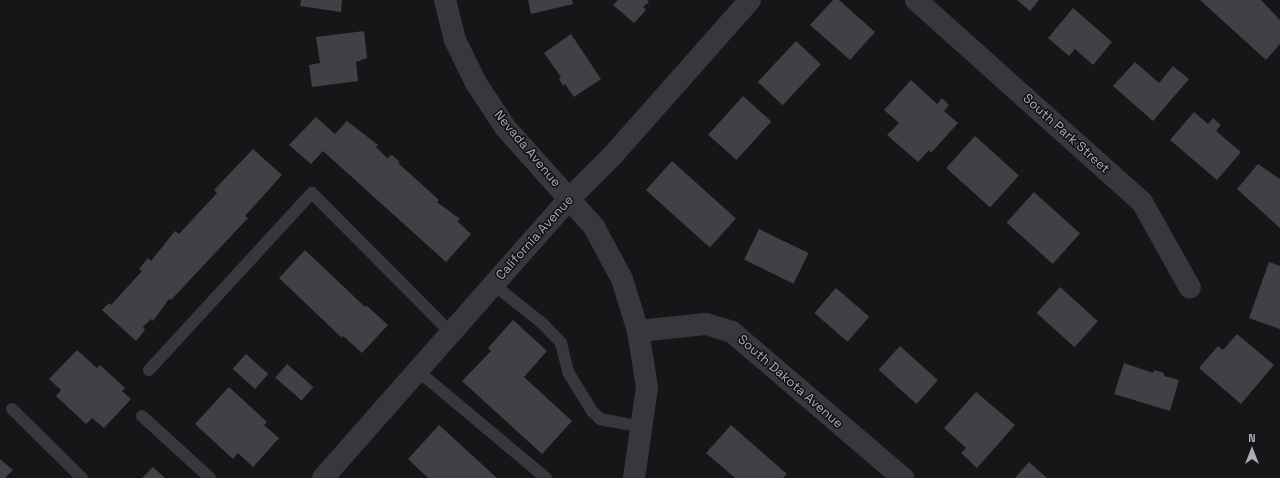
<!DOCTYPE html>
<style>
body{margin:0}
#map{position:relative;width:1280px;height:478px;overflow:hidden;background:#161618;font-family:"Space Grotesk",sans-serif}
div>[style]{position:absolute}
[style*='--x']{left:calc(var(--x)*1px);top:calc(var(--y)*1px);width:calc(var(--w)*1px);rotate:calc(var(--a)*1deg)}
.building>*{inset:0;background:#404145;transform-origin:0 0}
.service>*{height:12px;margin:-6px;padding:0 6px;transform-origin:6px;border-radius:6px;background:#37383d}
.minor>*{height:22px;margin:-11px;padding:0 11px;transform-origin:11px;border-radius:11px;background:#37383d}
span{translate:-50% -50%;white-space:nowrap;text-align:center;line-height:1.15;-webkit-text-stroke:3px #111113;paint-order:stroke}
.street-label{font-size:13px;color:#a8adb8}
.north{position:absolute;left:1232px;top:430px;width:40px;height:40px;-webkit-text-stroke:3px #111113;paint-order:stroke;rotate:0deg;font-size:11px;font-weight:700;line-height:16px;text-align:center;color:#a8adb8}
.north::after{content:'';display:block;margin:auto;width:14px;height:18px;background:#a8adb8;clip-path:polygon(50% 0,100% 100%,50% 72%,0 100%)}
</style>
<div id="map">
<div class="building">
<div style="clip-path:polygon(301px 0,342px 0,341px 12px,300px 6px)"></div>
<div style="clip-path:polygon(528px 0,572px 0,573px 4px,531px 14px)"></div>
<div style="clip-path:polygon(618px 0,647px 0,649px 2px,643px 7px,646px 10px,634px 23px,613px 5px)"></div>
<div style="clip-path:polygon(833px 0,839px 0,875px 32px,850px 60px,810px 25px)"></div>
<div style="clip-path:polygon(1017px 0,1039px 0,1030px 11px)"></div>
<div style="clip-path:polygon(1200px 0,1261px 0,1280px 20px,1280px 44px,1266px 60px)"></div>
<div style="clip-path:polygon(1073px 8px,1112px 42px,1093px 65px,1075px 49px,1069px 56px,1048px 38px)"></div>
<div style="clip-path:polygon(364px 31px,367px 58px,356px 62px,358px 81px,312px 87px,309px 65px,320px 63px,316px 37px)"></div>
<div style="clip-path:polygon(571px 34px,601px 79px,574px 97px,565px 84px,563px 86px,559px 79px,561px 77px,544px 53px)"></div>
<div style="left:796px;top:41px;width:34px;height:56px;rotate:43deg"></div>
<div style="clip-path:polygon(1135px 62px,1159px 83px,1173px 66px,1189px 79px,1153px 121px,1113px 86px)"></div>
<div style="clip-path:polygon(911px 80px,937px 104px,942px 98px,949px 105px,944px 111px,958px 123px,931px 153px,929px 150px,918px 162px,887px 135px,899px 123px,884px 110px)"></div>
<div style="left:743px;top:96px;width:38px;height:52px;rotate:42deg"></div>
<div style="clip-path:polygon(1194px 112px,1208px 124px,1213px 118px,1221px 125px,1216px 131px,1241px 152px,1217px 180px,1170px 140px)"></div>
<div style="clip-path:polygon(316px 117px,335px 134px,347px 121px,378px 145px,376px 147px,387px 158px,392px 155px,400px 162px,398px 163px,439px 200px,437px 202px,460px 219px,457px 221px,471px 234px,446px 262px,323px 151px,311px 164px,289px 145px)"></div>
<div style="left:975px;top:136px;width:59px;height:43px;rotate:42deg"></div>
<div style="clip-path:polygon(253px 149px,282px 175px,245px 216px,248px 218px,171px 300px,169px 299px,153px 321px,151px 319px,143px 327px,145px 330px,136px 341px,102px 310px,109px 303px,111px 305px,142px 271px,139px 269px,148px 258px,151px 261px,175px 231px,179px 234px,217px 193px,214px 190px)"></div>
<div style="left:672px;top:161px;width:86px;height:39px;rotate:42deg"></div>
<div style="clip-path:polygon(1258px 164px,1280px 179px,1280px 228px,1237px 189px)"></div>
<div style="left:1034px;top:192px;width:62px;height:41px;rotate:42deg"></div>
<div style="left:759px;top:229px;width:55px;height:34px;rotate:26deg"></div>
<div style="clip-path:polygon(305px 250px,365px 307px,366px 305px,388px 325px,362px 353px,343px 336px,342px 338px,279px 278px)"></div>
<div style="clip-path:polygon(1269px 262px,1280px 266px,1280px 329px,1249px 318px)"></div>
<div style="left:1060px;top:287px;width:51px;height:35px;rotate:42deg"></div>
<div style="left:836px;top:288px;width:44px;height:33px;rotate:41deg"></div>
<div style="clip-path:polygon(513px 320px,547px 351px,524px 377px,572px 421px,542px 454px,462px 381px,491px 351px,488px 348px)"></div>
<div style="clip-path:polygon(1237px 334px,1274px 365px,1241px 404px,1199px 368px,1218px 346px,1223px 350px)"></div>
<div style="left:900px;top:346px;width:51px;height:32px;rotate:42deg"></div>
<div style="clip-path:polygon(77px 350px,97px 368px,100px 365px,125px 388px,122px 391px,131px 399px,104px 428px,92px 418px,86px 424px,56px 396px,61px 390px,49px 379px)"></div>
<div style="left:246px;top:354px;width:30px;height:20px;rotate:42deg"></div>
<div style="clip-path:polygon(1124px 363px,1153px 373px,1154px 370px,1164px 373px,1164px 376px,1179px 380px,1170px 411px,1114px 394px)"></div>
<div style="left:287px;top:364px;width:35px;height:18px;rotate:41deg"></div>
<div style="clip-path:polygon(229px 387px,267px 422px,264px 425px,279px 438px,253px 467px,238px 453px,233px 459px,195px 424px)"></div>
<div style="clip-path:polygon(976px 392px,1015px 425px,977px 468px,961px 453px,966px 448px,944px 428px)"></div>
<div style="clip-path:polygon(439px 425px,497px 478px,428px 478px,408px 459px)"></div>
<div style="clip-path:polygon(731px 425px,787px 474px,783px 478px,735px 478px,706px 453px)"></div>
<div style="clip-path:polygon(0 459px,13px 470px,5px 478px,0 478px)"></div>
<div style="clip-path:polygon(1029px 462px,1047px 478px,1015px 478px)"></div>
<div style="clip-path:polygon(153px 467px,165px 478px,142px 478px)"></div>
</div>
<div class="service">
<div style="--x:494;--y:285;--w:61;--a:38.4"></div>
<div style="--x:542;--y:323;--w:28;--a:46"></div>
<div style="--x:561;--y:343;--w:30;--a:76"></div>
<div style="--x:568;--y:372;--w:46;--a:58.4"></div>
<div style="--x:592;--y:411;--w:11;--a:45"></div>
<div style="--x:600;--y:419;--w:43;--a:10.8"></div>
<div style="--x:149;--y:370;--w:241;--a:-47.4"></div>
<div style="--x:312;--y:193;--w:197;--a:45.2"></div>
<div style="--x:418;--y:371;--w:167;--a:39.9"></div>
<div style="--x:12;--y:409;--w:98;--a:44.6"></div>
<div style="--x:142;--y:416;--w:92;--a:42.4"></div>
</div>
<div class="minor">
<div style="--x:445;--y:0;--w:41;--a:76"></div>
<div style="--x:455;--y:40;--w:48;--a:64"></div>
<div style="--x:476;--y:83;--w:53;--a:56.6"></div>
<div style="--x:505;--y:127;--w:134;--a:48.3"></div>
<div style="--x:594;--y:227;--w:59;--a:61.7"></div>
<div style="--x:622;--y:279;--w:54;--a:72.9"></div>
<div style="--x:638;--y:331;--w:57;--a:80.9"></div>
<div style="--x:647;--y:387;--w:92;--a:98.1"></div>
<div style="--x:916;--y:0;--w:303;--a:41.8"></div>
<div style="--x:1142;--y:202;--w:98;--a:60.8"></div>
<div style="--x:638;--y:331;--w:68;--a:-5.9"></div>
<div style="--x:706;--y:324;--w:27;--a:17"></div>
<div style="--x:732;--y:332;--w:225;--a:40.5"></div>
<div style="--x:323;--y:478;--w:372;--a:-48.6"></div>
<div style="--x:569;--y:199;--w:62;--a:-45"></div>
<div style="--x:613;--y:155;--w:207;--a:-48.5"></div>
</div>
<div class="street-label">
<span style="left:1066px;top:134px;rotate:42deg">South Park Street</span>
<span style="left:527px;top:149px;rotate:50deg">Nevada Avenue</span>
<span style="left:535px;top:238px;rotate:-48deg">California Avenue</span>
<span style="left:790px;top:382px;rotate:41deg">South Dakota Avenue</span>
</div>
<div class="north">N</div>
</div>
